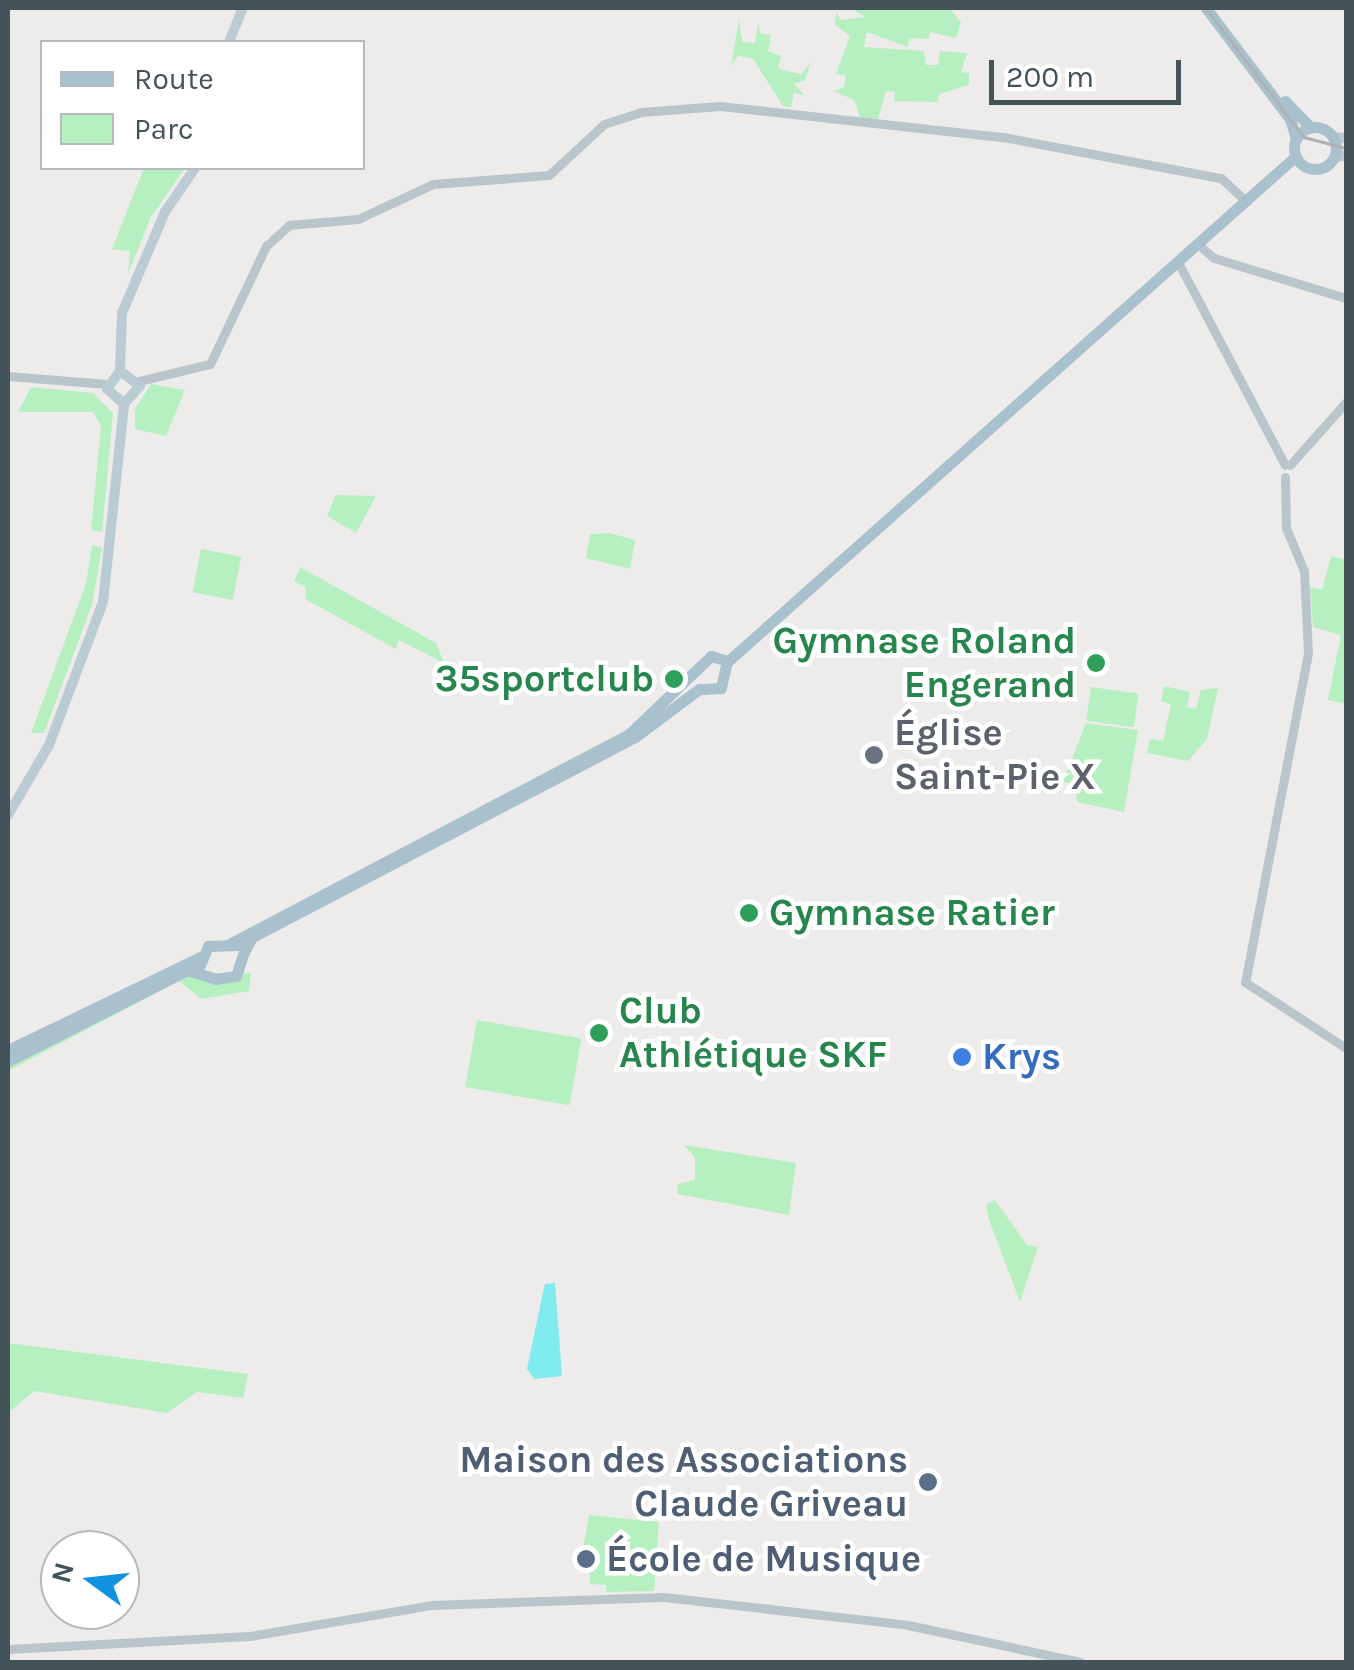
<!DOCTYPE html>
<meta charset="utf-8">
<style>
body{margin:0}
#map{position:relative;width:1354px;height:1670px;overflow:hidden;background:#eeebeb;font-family:Karla,sans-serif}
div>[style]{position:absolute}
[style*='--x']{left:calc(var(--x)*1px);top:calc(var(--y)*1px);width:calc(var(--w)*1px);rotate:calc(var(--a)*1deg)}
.green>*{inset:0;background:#b6f0c1;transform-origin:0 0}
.water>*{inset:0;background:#80ecef}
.tertiary>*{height:9px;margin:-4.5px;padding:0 4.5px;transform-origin:4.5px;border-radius:4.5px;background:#b8c6cc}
.secondary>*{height:10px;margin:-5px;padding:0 5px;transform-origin:5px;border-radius:5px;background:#bacbd4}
.primary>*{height:11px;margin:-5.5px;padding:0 5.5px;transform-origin:5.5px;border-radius:5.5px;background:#a9c1cc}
.primary>.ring{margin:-5.5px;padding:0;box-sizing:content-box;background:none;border:11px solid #a9c1cc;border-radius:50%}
.tram>*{height:2.5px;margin:-1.25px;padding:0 1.25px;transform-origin:1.25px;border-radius:1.25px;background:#adb2b6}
.dots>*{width:28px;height:28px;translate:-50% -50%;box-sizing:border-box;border:5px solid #fff;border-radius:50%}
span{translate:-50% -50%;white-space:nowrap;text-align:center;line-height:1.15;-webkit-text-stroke:9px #fff;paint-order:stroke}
.leisure-label{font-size:38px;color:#27864d;font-weight:700}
.right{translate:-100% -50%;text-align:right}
.left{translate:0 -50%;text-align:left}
.worship-label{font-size:38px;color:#5b616d;font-weight:700}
.shop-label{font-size:38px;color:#366cbe;font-weight:700}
.service-label{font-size:38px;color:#4e5e75;font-weight:700}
.frame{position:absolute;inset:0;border:10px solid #435359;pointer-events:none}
.legend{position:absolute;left:40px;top:40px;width:325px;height:130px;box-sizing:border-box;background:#fff;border:2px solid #b4babd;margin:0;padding:12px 18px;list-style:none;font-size:30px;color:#435359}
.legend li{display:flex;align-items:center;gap:20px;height:50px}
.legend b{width:50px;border:2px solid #b4babd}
.north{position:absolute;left:40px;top:1530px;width:100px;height:100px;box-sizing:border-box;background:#fff;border:2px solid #b4babd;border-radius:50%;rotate:285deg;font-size:28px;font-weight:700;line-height:40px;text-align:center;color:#435359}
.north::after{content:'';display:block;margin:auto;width:35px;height:45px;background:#1193e2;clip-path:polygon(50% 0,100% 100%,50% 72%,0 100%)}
.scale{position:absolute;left:989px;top:60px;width:192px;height:45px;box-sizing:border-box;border:5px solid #435359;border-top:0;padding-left:12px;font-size:30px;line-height:35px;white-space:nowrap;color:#435359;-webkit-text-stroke:8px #fff;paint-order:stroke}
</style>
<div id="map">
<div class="green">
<div style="clip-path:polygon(850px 8px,950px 9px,961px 22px,956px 38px,930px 32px,929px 39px,909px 38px,908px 47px,867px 32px,864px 47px,924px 51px,926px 65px,938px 65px,940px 51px,967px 53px,961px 72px,969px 73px,969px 85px,939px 94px,938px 102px,894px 101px,895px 92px,886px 91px,877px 123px,862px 122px,854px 100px,834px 91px,844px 87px,846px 75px,836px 74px,850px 36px,835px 25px,836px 11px,840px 20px,866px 17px)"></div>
<div style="clip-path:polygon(739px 19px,742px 42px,755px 43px,758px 23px,761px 34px,771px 35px,768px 51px,781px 56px,778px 69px,801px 74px,811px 62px,805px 80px,794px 84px,805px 96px,794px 92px,791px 107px,783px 106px,753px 59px,738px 56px,731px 66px)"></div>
<div style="clip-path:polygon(144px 168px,185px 168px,151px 217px,128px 274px,130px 251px,112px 249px)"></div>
<div style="clip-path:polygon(151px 384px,185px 390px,166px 436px,135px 429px,135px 409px)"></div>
<div style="clip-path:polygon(31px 387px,93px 393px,113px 413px,102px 532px,91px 530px,101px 426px,93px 412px,18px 412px)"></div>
<div style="clip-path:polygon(336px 495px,376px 496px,356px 533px,327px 516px)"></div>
<div style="clip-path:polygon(609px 533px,635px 540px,630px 569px,586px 558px,590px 534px)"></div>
<div style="clip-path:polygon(92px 545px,102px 548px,92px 605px,44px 733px,31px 733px,86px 584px)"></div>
<div style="left:201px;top:549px;width:41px;height:44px;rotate:11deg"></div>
<div style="clip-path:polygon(1331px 556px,1346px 560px,1346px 704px,1328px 700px,1341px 635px,1313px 627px,1310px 587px,1322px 590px)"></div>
<div style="clip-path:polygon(300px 567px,436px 643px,444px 663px,399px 640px,396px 649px,305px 599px,306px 588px,294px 581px)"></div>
<div style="clip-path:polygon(1164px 686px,1190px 692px,1187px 707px,1196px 709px,1201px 690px,1218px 688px,1207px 739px,1188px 761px,1147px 753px,1150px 739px,1163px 741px,1171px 704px,1161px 701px)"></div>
<div style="left:1091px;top:687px;width:48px;height:34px;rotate:8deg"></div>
<div style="clip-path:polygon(1086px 723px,1138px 730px,1124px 812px,1077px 802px,1075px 784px,1063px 782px)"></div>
<div style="clip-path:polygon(187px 973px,251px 973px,249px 991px,201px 999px,179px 981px,8px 1071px,8px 1063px)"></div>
<div style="left:477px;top:1020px;width:106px;height:68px;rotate:10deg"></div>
<div style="clip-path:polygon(684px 1145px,796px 1163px,789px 1215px,677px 1194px,678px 1184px,695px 1180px,695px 1158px)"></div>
<div style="clip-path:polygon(995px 1200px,1027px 1245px,1038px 1247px,1020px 1302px,989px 1220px,986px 1205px)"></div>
<div style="clip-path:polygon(8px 1343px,248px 1374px,243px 1398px,197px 1392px,167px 1413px,34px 1391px,8px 1413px)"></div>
<div style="clip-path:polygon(589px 1515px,659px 1522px,654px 1591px,606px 1592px,606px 1585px,590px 1584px,590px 1550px,583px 1549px)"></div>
</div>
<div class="water">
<div style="clip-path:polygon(555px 1283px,562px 1376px,534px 1379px,527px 1369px,542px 1297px,545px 1284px)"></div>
</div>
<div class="tertiary">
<div style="--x:1200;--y:246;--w:18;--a:41"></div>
<div style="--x:1214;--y:258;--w:138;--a:16.9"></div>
<div style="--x:1179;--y:264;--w:227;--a:62.2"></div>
<div style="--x:8;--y:376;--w:99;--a:4.6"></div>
<div style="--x:139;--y:381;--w:73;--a:-13.5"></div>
<div style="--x:210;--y:364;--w:131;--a:-64.6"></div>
<div style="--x:266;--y:246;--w:31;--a:-42"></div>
<div style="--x:289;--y:225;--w:69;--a:-5"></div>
<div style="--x:358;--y:219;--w:83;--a:-25"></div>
<div style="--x:433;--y:184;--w:116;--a:-4.4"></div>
<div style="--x:549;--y:175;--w:75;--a:-42.8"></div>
<div style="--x:604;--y:124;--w:39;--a:-18"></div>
<div style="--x:641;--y:112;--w:79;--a:-4.3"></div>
<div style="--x:720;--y:106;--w:285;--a:6.3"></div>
<div style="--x:1003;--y:137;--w:222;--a:10.7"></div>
<div style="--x:1221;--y:178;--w:35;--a:43"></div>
<div style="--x:1290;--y:465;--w:84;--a:-48.4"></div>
<div style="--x:1285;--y:477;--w:51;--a:88.9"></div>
<div style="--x:1286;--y:528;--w:47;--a:67.3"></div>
<div style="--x:1304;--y:571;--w:82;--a:87.2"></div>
<div style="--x:1308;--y:653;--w:335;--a:100.8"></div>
<div style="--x:1245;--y:982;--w:121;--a:33.2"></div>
<div style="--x:8;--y:1649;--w:242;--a:-3.1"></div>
<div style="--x:250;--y:1636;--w:185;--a:-9.7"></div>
<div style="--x:432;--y:1605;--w:232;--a:-2"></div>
<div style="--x:664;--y:1597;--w:246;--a:6.5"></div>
<div style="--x:908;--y:1625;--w:176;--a:12.1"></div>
</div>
<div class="secondary">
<div style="--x:229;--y:42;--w:37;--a:-68"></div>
<div style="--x:1334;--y:137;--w:12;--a:5"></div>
<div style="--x:1334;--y:158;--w:12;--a:-14"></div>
<div style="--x:120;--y:371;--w:58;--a:-88"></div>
<div style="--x:122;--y:313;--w:110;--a:-66.9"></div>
<div style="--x:165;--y:212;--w:53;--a:-55.7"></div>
<div style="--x:120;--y:371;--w:25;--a:37"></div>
<div style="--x:140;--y:386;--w:24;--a:132"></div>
<div style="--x:120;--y:371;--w:22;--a:126"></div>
<div style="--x:107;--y:389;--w:23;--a:41"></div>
<div style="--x:8;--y:815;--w:81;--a:-59.6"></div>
<div style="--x:49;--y:745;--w:153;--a:-69.3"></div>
<div style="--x:103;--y:602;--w:199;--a:-83.9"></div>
</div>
<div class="primary">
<div style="--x:1206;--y:8;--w:139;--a:52.9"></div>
<div style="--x:1290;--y:119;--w:21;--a:73"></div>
<div style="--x:1285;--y:101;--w:36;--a:46"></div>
<div class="ring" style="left:1294px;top:127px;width:31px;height:31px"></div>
<div style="--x:727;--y:662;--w:761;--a:-41.65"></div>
<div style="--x:231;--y:943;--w:448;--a:-27.7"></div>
<div style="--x:628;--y:735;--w:115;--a:-43.6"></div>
<div style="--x:711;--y:656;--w:17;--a:17"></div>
<div style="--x:727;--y:661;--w:28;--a:103"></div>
<div style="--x:721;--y:688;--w:22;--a:177"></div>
<div style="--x:699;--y:689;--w:80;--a:143.1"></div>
<div style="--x:635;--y:737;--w:432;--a:152.4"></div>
<div style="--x:252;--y:937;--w:17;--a:118"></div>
<div style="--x:200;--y:965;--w:21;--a:-67"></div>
<div style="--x:208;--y:946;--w:29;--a:-2"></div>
<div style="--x:8;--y:1050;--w:213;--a:-25.8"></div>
<div style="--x:8;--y:1061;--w:201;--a:-26.9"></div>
<div style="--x:187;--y:970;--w:30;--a:17"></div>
<div style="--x:216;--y:979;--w:20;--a:-9"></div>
<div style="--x:236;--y:976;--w:25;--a:-72"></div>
</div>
<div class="tram">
<div style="--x:1206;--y:8;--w:162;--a:52.8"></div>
<div style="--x:1304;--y:137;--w:43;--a:14.7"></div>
</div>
<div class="dots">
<div style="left:1096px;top:663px;background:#2e9e5b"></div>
<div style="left:674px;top:679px;background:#2e9e5b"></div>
<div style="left:874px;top:755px;background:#6b7280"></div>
<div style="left:749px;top:913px;background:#2e9e5b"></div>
<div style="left:599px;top:1033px;background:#2e9e5b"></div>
<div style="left:962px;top:1057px;background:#3f7fe0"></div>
<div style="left:928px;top:1482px;background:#5c6f8a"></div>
<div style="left:586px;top:1559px;background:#5c6f8a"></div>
</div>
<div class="leisure-label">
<span class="right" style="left:1076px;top:663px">Gymnase Roland<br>Engerand</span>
<span class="right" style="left:654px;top:679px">35sportclub</span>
<span class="left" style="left:769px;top:913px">Gymnase Ratier</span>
<span class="left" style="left:619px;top:1033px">Club<br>Athlétique SKF</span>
</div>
<div class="worship-label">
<span class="left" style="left:894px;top:755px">Église<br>Saint-Pie X</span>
</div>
<div class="shop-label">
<span class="left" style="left:982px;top:1057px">Krys</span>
</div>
<div class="service-label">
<span class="right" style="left:908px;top:1482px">Maison des Associations<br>Claude Griveau</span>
<span class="left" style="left:606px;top:1559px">École de Musique</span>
</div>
<div class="frame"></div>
<ul class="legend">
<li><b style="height:12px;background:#a9c1cc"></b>Route</li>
<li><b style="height:28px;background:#b6f0c1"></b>Parc</li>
</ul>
<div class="north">N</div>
<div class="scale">200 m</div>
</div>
